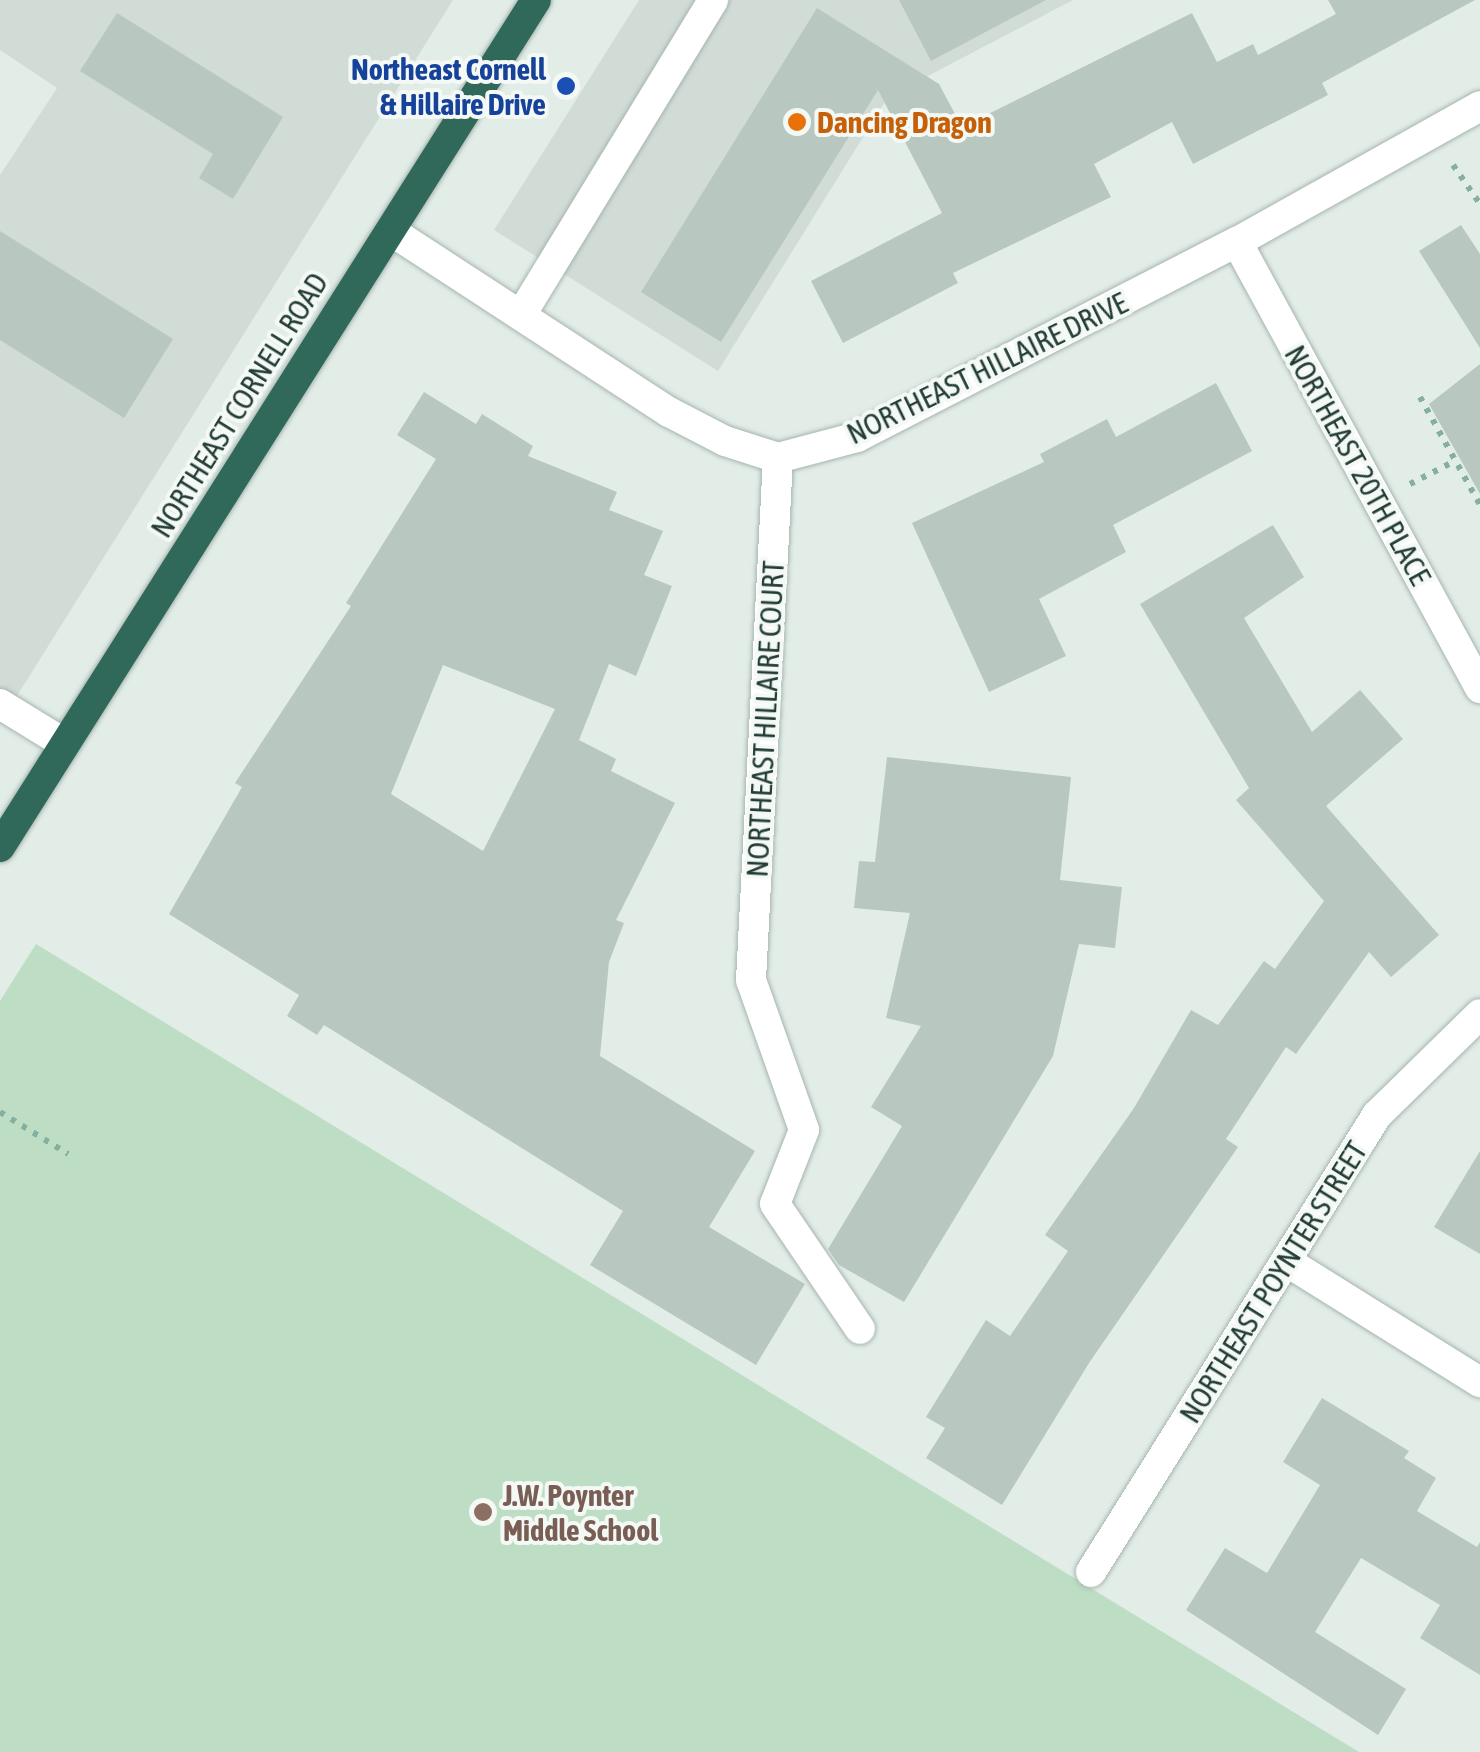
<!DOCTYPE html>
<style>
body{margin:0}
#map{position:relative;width:1480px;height:1752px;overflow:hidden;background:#e3ede8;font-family:"Asap Condensed",sans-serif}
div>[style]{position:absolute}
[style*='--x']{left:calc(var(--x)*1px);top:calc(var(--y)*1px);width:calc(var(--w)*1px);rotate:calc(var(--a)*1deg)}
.built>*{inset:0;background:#d2dcd7}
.green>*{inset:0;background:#bdddc4}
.building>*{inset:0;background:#b9c7c1}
.path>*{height:6px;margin-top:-3px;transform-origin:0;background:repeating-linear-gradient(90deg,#85af9f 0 5px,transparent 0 13px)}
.roads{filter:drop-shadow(0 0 2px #a6b5af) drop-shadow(0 0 2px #a6b5af)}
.minor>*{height:30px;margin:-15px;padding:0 15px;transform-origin:15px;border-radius:15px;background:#fff}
.highway>*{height:30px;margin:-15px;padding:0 15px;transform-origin:15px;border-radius:15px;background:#30695a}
.dots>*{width:28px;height:28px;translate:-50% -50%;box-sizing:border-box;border:5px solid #f4f9f6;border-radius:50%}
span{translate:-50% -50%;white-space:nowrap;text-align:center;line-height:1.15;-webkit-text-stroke:8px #f4f9f6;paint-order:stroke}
.transit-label{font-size:30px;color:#164399;font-weight:700}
.right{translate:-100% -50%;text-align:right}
.food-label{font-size:30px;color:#c56008;font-weight:700}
.left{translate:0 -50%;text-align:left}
.street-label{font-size:30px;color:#233d35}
.education-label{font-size:30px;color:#785e54;font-weight:700}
</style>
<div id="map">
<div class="built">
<div style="clip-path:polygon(0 0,453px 0,0 723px,0 175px,57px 88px,0 50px)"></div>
<div style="clip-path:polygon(639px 0,1073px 0,888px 97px,718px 371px,494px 230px)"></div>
</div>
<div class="green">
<div style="clip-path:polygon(36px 944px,1359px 1752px,0 1752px,0 1001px)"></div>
</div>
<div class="building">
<div style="clip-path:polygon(899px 0,1046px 0,931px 61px)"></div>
<div style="clip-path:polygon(1328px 0,1475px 0,1322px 83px,1328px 95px,1193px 164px,1172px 122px,1094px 164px,1111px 197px,953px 273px,958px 283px,843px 343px,811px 281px,942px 213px,878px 90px,721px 342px,641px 292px,817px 8px,939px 84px,962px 127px,1192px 13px,1217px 62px,1253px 44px,1258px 55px,1336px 14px)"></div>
<div style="clip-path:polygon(117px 13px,283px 117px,233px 199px,199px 178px,213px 154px,80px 71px)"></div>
<div style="clip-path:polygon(1461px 225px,1480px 254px,1480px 348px,1419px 251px)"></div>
<div style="clip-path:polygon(0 231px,173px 339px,124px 418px,0 340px)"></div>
<div style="clip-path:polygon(1480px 364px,1480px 494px,1429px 404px)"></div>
<div style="clip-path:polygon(1216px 383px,1252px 451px,1113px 525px,1126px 552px,1039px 599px,1066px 656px,989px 692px,912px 523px,1044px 462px,1040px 454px,1107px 419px,1116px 437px)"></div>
<div style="clip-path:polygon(evenodd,424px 392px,476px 424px,482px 414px,533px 446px,528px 456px,617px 492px,609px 510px,663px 531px,644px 575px,672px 586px,636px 676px,609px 664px,579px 740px,616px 759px,611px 771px,675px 803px,616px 920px,624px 923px,609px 962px,600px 1056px,755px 1151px,709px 1227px,805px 1284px,756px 1365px,590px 1265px,623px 1211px,324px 1025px,317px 1035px,287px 1016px,299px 995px,169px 914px,242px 787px,235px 783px,351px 606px,346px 603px,436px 459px,397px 435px,424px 392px,443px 665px,555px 709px,483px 851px,391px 794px,443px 665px)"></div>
<div style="clip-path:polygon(1273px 525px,1304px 577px,1244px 618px,1312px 732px,1360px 690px,1403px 739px,1326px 806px,1439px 935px,1391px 977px,1369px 952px,1296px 1054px,1286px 1047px,1226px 1139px,1238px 1147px,1089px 1363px,1002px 1505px,926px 1458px,945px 1428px,926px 1417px,986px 1320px,1010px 1336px,1068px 1251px,1045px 1235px,1134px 1108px,1191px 1010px,1218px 1025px,1264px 961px,1275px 969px,1324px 901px,1236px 800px,1249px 788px,1140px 604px)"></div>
<div style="clip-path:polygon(887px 757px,1071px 777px,1060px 880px,1122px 887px,1115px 948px,1079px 944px,1053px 1056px,904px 1302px,839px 1265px,828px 1249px,902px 1126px,871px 1107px,921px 1026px,886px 1018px,910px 913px,854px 908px,859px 861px,875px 862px)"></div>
<div style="clip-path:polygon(1480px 1151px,1480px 1254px,1434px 1227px)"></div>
<div style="clip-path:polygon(1322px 1398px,1409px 1451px,1404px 1458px,1436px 1478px,1417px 1511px,1477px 1547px,1480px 1542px,1480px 1675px,1420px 1638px,1440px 1605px,1361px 1558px,1315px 1632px,1406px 1689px,1378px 1735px,1186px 1610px,1225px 1548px,1267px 1573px,1320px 1485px,1283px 1462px)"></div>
</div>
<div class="path">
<div style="--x:1453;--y:165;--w:47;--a:55.3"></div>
<div style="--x:1420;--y:397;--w:124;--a:60.9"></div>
<div style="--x:1410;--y:484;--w:51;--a:-27.1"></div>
<div style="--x:0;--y:1112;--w:80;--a:31.7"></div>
</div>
<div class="roads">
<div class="minor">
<div style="--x:391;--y:231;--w:332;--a:33.1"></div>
<div style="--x:669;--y:412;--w:63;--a:27.4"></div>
<div style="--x:725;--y:441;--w:56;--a:17.8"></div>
<div style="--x:778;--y:458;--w:82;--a:-14.9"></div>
<div style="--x:857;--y:437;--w:427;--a:-27.2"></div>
<div style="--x:1237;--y:242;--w:278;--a:-29.2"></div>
<div style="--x:1237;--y:242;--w:508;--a:61.42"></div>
<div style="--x:521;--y:315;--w:369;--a:-58.6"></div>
<div style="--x:778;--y:458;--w:523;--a:92.96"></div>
<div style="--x:751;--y:980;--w:159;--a:70.5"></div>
<div style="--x:804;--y:1130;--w:79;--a:111.4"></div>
<div style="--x:775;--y:1204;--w:151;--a:55.8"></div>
<div style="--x:0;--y:704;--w:76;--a:31.6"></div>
<div style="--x:1286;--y:1261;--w:229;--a:32"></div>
<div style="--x:1091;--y:1572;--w:539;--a:-57.96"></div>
<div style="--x:1377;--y:1115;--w:144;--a:-44.4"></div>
</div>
<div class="highway">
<div style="--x:0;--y:847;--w:1002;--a:-57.67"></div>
</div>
</div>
<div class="dots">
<div style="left:566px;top:86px;background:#1a4fb4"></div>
<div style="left:797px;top:122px;background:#e8710a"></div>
<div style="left:483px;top:1512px;background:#8d6e63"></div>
</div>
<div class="transit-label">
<span class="right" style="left:546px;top:86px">Northeast Cornell<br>&amp; Hillaire Drive</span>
</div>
<div class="food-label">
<span class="left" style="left:817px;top:122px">Dancing Dragon</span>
</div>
<div class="street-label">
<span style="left:987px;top:368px;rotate:-26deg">NORTHEAST HILLAIRE DRIVE</span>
<span style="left:239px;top:405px;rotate:-58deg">NORTHEAST CORNELL ROAD</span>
<span style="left:1358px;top:465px;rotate:61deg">NORTHEAST 20TH PLACE</span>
<span style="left:765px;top:719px;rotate:-87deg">NORTHEAST HILLAIRE COURT</span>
<span style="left:1273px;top:1282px;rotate:-58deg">NORTHEAST POYNTER STREET</span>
</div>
<div class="education-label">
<span class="left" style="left:503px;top:1512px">J.W. Poynter<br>Middle School</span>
</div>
</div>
